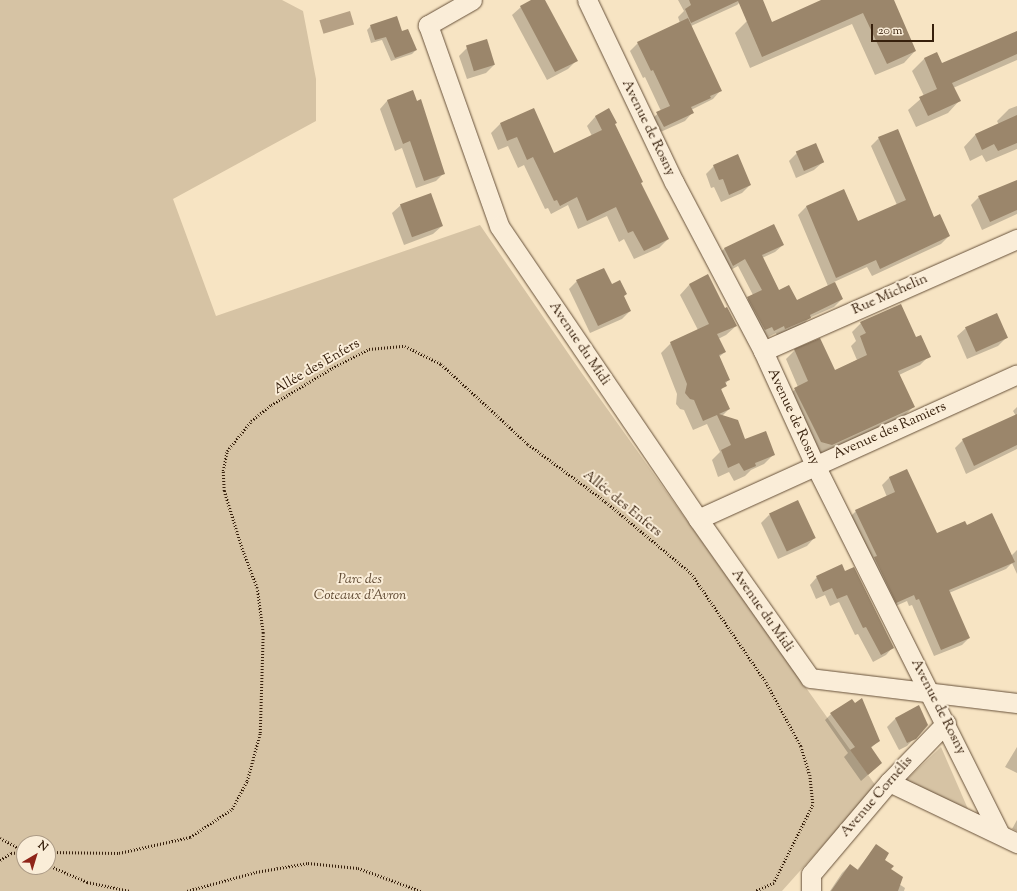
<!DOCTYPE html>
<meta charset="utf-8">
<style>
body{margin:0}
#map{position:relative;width:1017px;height:891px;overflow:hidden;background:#f7e4c3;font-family:"Sorts Mill Goudy",serif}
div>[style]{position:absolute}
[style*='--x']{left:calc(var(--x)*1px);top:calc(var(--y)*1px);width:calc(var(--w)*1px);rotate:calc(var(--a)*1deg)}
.green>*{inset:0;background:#d6c3a4}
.water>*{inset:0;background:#b6a185;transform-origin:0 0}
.shadow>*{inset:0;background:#0003}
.building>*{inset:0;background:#9b866b;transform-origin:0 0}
.path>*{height:2.5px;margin-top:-1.25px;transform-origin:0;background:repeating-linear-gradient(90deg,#37200c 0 1px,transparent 0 3px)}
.roads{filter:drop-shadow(0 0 1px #67513a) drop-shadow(0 0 1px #67513a)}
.street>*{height:19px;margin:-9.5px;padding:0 9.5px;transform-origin:9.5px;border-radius:9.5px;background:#faedd8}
span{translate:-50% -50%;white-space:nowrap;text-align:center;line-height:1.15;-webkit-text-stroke:4px #faedd8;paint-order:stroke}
.street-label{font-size:14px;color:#37200c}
.park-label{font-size:14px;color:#5f4932;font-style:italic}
.north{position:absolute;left:16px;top:835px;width:40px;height:40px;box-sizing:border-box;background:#faedd8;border:1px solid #ac9b86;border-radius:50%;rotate:38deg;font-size:11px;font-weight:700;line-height:16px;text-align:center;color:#37200c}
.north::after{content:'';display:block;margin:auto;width:14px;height:18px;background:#8f2418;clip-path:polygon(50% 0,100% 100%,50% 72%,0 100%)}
.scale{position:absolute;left:871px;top:24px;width:63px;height:18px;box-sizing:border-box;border:2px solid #37200c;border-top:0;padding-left:5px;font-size:12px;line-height:14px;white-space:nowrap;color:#37200c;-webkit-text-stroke:3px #faedd8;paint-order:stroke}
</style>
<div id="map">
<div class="green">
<div style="clip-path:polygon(evenodd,0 0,282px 0,303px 11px,316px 79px,316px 121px,173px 199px,216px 316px,480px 225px,581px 372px,876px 786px,782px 891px,0 891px,0 0,24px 843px,48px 843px,48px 867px,24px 867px,24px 843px)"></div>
<div style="clip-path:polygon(941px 747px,968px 809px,905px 781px)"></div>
</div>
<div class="water">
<div style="left:350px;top:11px;width:14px;height:32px;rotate:73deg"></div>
</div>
<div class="shadow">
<div style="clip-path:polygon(534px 0,544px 0,576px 61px,568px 69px,547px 80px,512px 15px,521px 7px)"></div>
<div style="clip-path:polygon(678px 0,742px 0,737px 5px,691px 26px,720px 91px,713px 99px,691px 110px,692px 113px,685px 121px,656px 134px,649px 121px,661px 111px,645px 77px,643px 78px,630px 51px,638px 43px,680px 23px,678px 17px,684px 11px)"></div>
<div style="clip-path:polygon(824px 0,892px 0,915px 51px,904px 63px,875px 75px,852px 24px,750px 68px,735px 33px,747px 21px,772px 23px)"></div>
<div style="clip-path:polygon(371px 26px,402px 33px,416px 50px,412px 54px,391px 61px,382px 40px,371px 43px,367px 30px)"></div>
<div style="clip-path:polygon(1017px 32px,1017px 60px,953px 88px,959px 101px,948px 113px,916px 127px,908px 110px,924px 96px,912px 71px,924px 59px,936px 53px,942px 65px)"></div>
<div style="clip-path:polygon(467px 48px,494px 65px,486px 73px,467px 79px,459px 56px)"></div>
<div style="clip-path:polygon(413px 92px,444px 173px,436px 181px,416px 188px,402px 148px,395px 151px,380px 109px,387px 101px)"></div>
<div style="clip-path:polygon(1017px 106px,1017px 149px,986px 162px,982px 155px,970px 161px,964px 147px,975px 135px,999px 125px,997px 121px,1009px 109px)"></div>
<div style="clip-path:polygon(609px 109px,614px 125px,640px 183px,668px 239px,659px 248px,634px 259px,624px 239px,619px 242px,607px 216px,578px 229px,568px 205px,551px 214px,548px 208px,545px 209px,524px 165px,518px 168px,508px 146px,498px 150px,491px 133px,500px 124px,554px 154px,592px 136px,587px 126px,595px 117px)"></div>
<div style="clip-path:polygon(879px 138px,933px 218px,949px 236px,941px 244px,872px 276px,867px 267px,834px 282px,842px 299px,834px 307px,809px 318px,803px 325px,777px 336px,776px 333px,766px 338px,740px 306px,753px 295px,738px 266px,725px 273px,716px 256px,724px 249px,774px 225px,783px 245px,775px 252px,762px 258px,779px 291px,796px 301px,828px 286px,798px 215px,806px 207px,844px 190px,858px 222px,897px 205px,871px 146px)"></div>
<div style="clip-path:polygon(797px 153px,823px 162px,814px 170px,796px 178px,789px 161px)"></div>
<div style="clip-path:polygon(714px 166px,750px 185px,742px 193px,721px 202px,714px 187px,711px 188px,706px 174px)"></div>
<div style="clip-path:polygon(1017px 181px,1017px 214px,982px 230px,971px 205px,979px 197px)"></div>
<div style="clip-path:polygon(401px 205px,442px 226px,433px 234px,404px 245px,392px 213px)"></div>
<div style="clip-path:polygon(707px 276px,724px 310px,736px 326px,726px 335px,718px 339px,725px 352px,719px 357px,729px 379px,721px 390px,729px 409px,722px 416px,745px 441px,774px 454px,764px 464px,751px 470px,745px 476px,734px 481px,729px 472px,718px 477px,712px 460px,720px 452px,707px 424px,693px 430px,684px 410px,680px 409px,676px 404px,677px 394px,661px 353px,671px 343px,698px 330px,680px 295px,689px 285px)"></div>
<div style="clip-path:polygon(577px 281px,611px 286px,623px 297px,630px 311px,622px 319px,590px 333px,569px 289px)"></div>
<div style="clip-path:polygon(861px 323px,915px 338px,929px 356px,920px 365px,899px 375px,913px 407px,904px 416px,822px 453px,812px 451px,785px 398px,798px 387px,786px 359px,795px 350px,834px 371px,857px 360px,851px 346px,856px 341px,852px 332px)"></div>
<div style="clip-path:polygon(966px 328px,1006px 338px,998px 346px,967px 359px,957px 336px)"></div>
<div style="clip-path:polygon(1017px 407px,1017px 449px,966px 474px,955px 448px,963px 440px,1016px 416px,1013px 411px)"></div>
<div style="clip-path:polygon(907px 470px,936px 535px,966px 526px,1011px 556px,1017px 550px,1017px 574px,1012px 563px,1006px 569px,949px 593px,969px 638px,962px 645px,934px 656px,912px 605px,909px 606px,907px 601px,889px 609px,849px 518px,856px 511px,887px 497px,882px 485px,889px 478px)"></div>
<div style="clip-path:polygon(769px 515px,815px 537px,807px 546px,778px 559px,761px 523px)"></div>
<div style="clip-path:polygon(845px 572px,893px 647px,886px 655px,873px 662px,858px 634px,855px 635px,839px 602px,830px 606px,825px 595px,816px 599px,810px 585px,817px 577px)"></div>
<div style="clip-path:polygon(918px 706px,927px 725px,907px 746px,899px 750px,887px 727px,895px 719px)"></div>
<div style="clip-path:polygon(831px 714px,879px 740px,871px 748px,881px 763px,861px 781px,844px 757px,848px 753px,825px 720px)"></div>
<div style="clip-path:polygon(1017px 747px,1017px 773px,1005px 767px)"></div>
<div style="clip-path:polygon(1017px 820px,1017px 831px,1012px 829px)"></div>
<div style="clip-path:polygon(876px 846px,899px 884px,905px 888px,904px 891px,830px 891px,842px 873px,850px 865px,857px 870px)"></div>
</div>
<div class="building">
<div style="clip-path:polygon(531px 0,545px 0,578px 61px,555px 72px,520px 6px)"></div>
<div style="clip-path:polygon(689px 0,763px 0,772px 22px,821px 0,894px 0,916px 51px,887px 64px,863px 13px,762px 57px,738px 1px,691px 23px,685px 9px,691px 5px)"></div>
<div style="clip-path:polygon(397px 16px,402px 31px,408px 29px,417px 50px,395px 58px,386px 37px,375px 40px,370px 25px)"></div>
<div style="clip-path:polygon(688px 18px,722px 91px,710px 96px,711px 98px,691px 107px,694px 113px,664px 127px,656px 112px,670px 106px,653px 70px,651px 71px,637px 42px)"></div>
<div style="clip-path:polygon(1017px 31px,1017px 54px,952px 83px,961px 101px,928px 116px,919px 97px,937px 89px,924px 58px,937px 52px,942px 63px)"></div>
<div style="left:487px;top:39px;width:27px;height:22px;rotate:73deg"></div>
<div style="clip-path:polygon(413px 90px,417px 101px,421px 99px,445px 174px,424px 181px,410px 141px,403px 144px,387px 100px)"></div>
<div style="clip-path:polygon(534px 108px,554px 153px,602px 130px,595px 116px,609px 108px,617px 123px,615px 124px,643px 182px,641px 183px,669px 239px,644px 251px,633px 231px,628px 233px,616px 207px,587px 221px,577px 197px,560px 206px,557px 200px,554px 201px,533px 157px,527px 160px,517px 137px,507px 141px,500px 123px)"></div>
<div style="clip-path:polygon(1017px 115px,1017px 143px,998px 151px,994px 144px,982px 150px,975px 134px)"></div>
<div style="clip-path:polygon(898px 129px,934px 217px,940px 214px,950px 236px,880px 269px,876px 260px,836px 278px,806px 206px,844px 189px,858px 221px,906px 200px,878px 137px)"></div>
<div style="left:816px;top:143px;width:21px;height:22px;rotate:67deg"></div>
<div style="clip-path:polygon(738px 154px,751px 185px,729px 195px,723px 179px,719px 180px,713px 165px)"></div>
<div style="clip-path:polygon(1017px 180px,1017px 210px,990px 222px,978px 196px)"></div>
<div style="left:431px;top:193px;width:35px;height:33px;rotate:70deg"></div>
<div style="clip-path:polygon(774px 224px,784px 245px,762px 255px,779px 290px,789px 285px,797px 300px,835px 282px,843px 299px,810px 315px,811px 318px,785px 329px,784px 326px,774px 331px,772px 327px,765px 330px,747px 297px,762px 290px,745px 259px,733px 266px,724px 248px)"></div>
<div style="clip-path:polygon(604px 268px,612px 284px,620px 280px,627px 294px,624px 296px,631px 311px,598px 326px,576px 280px)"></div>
<div style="clip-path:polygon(708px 274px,725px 308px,727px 307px,737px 326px,717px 334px,726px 352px,719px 355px,730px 380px,725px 382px,727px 386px,721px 389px,730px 409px,719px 414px,738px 420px,745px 439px,766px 431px,775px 455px,755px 463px,756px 466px,744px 471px,739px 463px,728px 468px,721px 450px,731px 445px,717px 415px,703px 421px,694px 400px,690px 399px,685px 393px,687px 384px,670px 342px,709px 324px,689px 284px)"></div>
<div style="clip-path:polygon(901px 304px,916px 337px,921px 335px,931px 357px,898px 371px,915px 407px,832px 445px,821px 442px,794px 388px,808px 381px,794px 349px,820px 338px,835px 370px,867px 355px,860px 336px,866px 333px,860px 322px)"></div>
<div style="left:997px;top:313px;width:27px;height:35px;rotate:66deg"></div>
<div style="clip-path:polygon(1017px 414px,1017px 445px,974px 466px,962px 439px)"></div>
<div style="clip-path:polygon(907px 469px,937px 533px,965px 521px,967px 525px,992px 513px,1015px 562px,949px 590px,970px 638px,941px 650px,919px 599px,916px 600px,914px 595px,896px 603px,874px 557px,877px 556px,855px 510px,895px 492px,889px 477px)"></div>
<div style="left:798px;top:500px;width:42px;height:32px;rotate:65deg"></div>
<div style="clip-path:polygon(842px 564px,845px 571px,854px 567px,894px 648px,881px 655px,866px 627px,863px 628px,847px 595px,837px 599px,832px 588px,823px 592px,816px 576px)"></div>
<div style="clip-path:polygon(862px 698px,880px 741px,871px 747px,882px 763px,868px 775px,850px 750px,855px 747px,830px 713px,852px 699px,855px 703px)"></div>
<div style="clip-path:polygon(919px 705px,928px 725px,916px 739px,907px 743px,895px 718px)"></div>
<div style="clip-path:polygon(876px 844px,889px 853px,885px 860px,894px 866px,891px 869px,903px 877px,898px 891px,831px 891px,850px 864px,858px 870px)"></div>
</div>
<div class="path">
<div style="--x:0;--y:838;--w:27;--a:28"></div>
<div style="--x:48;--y:852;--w:71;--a:0.8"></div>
<div style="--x:119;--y:853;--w:73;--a:-12.7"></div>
<div style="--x:190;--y:837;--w:50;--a:-33.7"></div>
<div style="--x:232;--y:809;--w:32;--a:-62"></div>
<div style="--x:247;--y:781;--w:50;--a:-74.8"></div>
<div style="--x:260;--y:733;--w:100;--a:-88.3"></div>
<div style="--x:263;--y:633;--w:45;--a:-97.6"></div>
<div style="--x:257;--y:588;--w:39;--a:-111"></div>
<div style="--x:243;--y:552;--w:64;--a:-107.3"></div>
<div style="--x:224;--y:491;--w:20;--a:-93"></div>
<div style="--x:223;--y:471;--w:20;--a:-79"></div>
<div style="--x:227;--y:451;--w:38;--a:-51"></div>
<div style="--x:251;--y:421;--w:26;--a:-39"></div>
<div style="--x:271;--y:405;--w:71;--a:-31.2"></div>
<div style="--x:332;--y:368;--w:42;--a:-27.2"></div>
<div style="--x:369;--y:349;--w:36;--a:-5"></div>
<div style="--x:405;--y:346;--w:40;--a:26.6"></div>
<div style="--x:441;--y:364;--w:118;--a:42.6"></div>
<div style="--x:528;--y:444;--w:97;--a:36.6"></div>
<div style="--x:606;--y:502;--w:111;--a:39.9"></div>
<div style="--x:691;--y:573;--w:132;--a:55.5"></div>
<div style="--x:766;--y:682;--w:73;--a:61.3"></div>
<div style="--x:801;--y:746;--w:30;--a:73"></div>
<div style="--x:810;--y:775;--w:30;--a:84"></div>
<div style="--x:813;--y:805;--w:87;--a:116.6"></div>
<div style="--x:774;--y:883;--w:20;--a:156"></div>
<div style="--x:0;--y:860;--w:13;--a:-32"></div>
<div style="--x:11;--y:853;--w:13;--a:-4"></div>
<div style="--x:48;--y:865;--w:43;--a:23.6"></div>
<div style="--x:87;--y:882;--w:44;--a:11.8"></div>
<div style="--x:187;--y:891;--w:72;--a:-15.4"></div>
<div style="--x:256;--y:872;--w:53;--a:-9.8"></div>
<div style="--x:308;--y:863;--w:50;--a:5.7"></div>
<div style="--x:358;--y:868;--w:67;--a:20.1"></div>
</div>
<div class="roads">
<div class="street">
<div style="--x:472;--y:0;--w:51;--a:150.4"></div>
<div style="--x:428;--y:25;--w:213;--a:70.5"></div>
<div style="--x:499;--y:226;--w:354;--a:55.8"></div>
<div style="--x:698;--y:519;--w:194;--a:54.8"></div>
<div style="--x:810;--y:678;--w:209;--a:6.9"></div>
<div style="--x:587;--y:0;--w:202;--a:64.5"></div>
<div style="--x:674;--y:182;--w:191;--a:62.2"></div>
<div style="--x:763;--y:351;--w:125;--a:65.5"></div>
<div style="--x:815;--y:465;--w:413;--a:63.4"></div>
<div style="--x:763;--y:351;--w:278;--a:-23.8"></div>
<div style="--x:698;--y:519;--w:350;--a:-24.4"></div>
<div style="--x:889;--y:782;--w:142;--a:25.5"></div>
<div style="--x:811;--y:891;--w:17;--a:-90"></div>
<div style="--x:811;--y:874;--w:121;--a:-49.7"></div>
<div style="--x:889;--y:782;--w:82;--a:-46"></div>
</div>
</div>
<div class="street-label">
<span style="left:648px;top:128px;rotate:64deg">Avenue de Rosny</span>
<span style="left:890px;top:295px;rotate:-24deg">Rue Michelin</span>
<span style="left:579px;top:344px;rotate:56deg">Avenue du Midi</span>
<span style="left:317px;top:367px;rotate:-30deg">Allée des Enfers</span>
<span style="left:793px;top:417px;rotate:65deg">Avenue de Rosny</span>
<span style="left:890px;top:431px;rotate:-24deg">Avenue des Ramiers</span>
<span style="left:622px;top:504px;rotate:39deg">Allée des Enfers</span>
<span style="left:762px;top:611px;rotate:55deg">Avenue du Midi</span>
<span style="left:938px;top:707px;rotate:63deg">Avenue de Rosny</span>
<span style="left:877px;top:797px;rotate:-49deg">Avenue Cornélis</span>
</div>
<div class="park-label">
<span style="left:360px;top:588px">Parc des<br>Coteaux d'Avron</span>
</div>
<div class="north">N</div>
<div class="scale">20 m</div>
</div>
